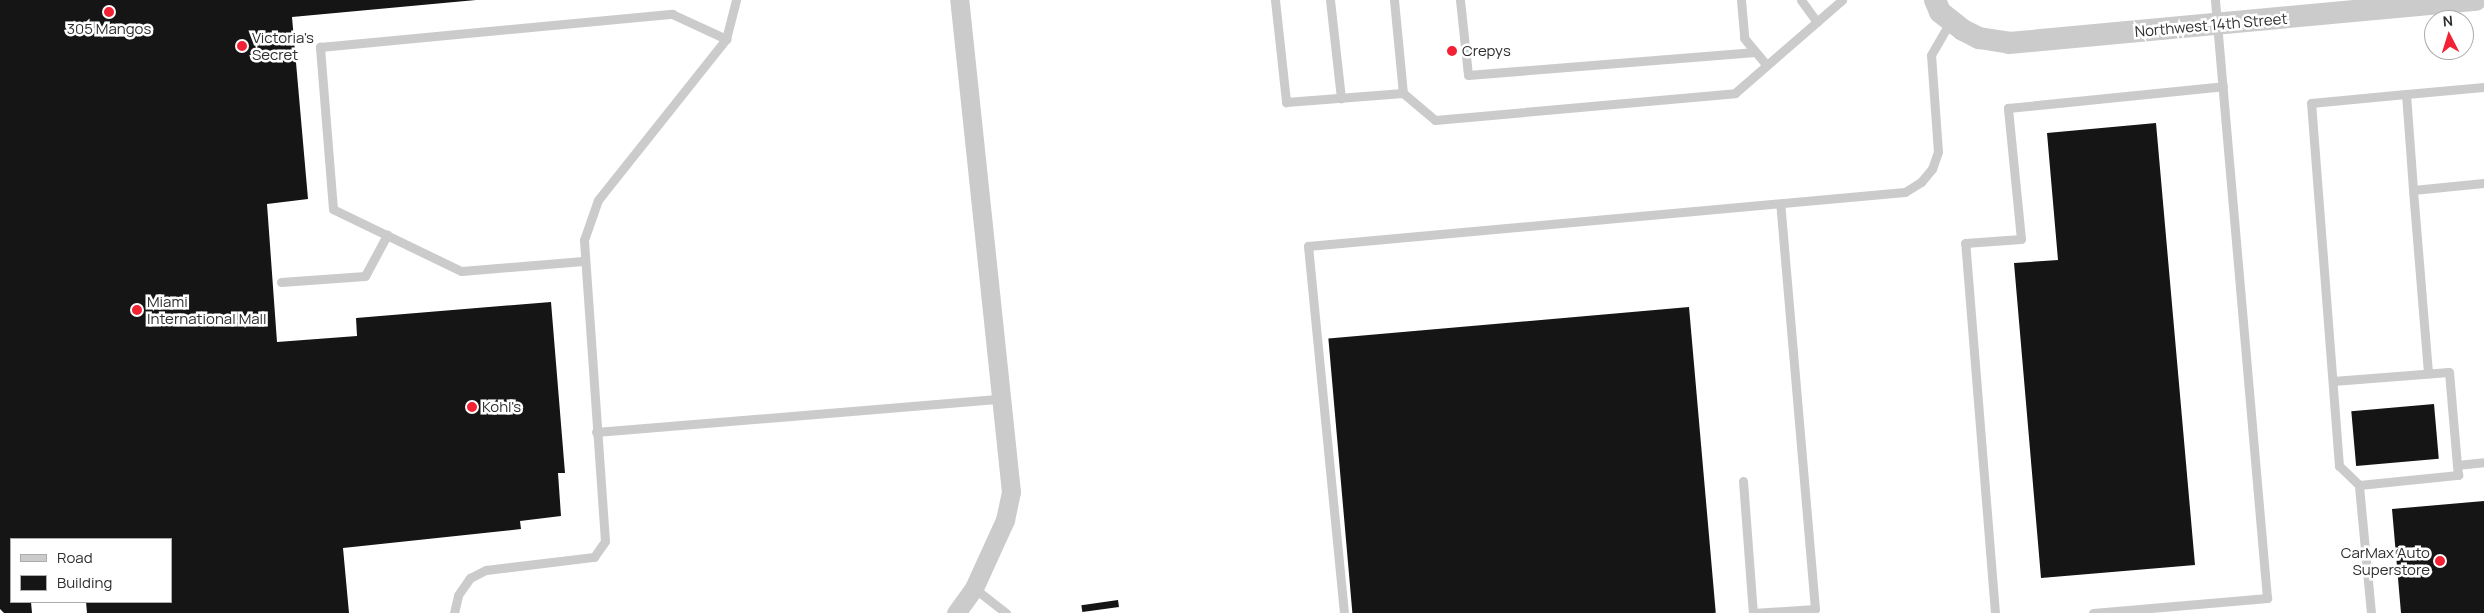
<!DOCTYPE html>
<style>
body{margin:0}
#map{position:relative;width:2484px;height:613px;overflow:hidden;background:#fff;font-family:Manrope,sans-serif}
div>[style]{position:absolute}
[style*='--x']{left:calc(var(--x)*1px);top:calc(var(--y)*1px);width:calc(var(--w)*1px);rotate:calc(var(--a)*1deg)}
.building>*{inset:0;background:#151515;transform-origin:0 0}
.service>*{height:9px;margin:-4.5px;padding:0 4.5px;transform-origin:4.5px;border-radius:4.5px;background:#cbcbcb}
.minor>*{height:19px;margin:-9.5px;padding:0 9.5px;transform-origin:9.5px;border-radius:9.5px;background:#cbcbcb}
.tertiary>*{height:22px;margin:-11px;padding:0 11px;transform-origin:11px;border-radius:11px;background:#cbcbcb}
.dots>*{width:14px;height:14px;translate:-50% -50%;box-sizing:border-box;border:2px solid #fff;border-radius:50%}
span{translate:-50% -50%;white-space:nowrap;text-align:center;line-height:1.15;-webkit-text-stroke:5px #fff;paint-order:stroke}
.street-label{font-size:15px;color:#2e2e2e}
.poi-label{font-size:15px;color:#2e2e2e}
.left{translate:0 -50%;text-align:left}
.right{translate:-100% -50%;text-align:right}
.legend{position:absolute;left:10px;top:538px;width:162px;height:65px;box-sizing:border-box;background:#fff;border:1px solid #ababab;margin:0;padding:6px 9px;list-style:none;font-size:15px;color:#2e2e2e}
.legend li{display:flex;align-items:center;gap:10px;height:25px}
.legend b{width:25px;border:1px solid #ababab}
.north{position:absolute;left:2424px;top:10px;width:50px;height:50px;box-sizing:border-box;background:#fff;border:1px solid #ababab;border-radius:50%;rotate:355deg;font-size:14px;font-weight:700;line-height:20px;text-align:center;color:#2e2e2e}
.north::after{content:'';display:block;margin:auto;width:18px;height:22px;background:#f22234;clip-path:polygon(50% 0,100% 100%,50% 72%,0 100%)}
</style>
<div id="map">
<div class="building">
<div style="clip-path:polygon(0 0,476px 0,292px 17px,308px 199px,267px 204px,277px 342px,357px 336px,356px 318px,551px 302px,565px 473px,558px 473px,561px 516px,520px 521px,521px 529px,343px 548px,349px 613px,87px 613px,86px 602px,171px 602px,171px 539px,11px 539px,11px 602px,31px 602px,32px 613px,4px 613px,0 609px)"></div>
<div style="clip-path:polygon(2156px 123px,2195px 565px,2041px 578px,2014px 263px,2058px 260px,2047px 133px)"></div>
<div style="left:1689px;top:307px;width:307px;height:362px;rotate:85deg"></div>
<div style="left:2434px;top:404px;width:55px;height:83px;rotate:85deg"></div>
<div style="clip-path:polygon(2484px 501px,2484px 613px,2401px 613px,2392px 509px)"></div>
<div style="left:1118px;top:600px;width:7px;height:37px;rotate:82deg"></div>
</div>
<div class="service">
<div style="--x:1275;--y:0;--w:103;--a:83.8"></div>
<div style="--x:1286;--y:102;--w:117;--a:-4.4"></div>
<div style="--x:1403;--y:93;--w:42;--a:40.2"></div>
<div style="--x:1435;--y:120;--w:301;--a:-5.1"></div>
<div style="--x:1735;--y:93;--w:142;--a:-41"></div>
<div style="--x:1330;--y:0;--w:99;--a:83.6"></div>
<div style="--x:1394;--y:0;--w:93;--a:84.5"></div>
<div style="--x:1460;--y:0;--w:75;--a:83.9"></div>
<div style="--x:1468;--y:75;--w:288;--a:-4.6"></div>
<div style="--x:1741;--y:0;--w:38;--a:85"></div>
<div style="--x:1744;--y:38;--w:35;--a:50"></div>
<div style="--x:1801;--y:0;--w:27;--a:54"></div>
<div style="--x:2484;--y:87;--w:78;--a:174.9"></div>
<div style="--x:2406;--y:94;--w:96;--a:85.8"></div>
<div style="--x:2413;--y:190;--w:71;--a:-5.6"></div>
<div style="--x:2413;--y:190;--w:184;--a:85.3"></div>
<div style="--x:583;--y:261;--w:122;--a:175.3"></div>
<div style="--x:461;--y:271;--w:142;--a:-154.2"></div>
<div style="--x:333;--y:209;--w:163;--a:-94.6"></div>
<div style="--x:320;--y:47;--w:354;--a:-5.4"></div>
<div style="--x:672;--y:14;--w:60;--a:24.8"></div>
<div style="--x:281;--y:282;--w:84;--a:-4.1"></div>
<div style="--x:365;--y:276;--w:47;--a:-61.8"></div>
<div style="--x:2333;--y:381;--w:116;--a:-4.4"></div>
<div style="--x:2449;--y:372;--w:93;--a:85.1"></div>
<div style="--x:2457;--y:465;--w:27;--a:-6"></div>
<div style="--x:596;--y:432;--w:405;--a:-4.7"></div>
<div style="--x:1743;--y:481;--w:132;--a:85.7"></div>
<div style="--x:1753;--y:613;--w:62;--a:-3.7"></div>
<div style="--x:1815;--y:609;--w:407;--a:-94.9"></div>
<div style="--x:2359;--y:485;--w:100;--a:-5.8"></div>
<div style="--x:2458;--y:475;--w:10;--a:-96"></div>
<div style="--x:974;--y:588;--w:41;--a:38"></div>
<div style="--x:454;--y:613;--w:18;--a:-77"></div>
<div style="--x:458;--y:595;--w:21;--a:-55"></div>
<div style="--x:470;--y:578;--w:18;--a:-27"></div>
<div style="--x:486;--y:570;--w:109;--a:-6.9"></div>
<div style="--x:594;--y:557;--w:19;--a:-55"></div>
<div style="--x:605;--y:541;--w:302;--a:-94"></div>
<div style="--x:584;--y:240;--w:42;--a:-70.7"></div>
<div style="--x:598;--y:200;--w:206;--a:-51.5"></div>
<div style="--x:726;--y:39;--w:40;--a:-75.6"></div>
<div style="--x:1344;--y:613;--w:369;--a:-95.6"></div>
<div style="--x:1308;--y:246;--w:599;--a:-5.17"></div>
<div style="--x:1905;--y:192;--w:19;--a:-32"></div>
<div style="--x:1921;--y:182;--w:17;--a:-50"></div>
<div style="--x:1932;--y:169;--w:18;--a:-71"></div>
<div style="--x:1938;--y:152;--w:97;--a:-94.1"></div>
<div style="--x:1931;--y:55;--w:38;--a:-60"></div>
<div style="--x:1995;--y:613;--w:371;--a:-94.6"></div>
<div style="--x:1965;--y:243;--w:56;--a:-4.1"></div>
<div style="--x:2021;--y:239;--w:132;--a:-95.7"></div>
<div style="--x:2008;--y:108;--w:216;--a:-5.8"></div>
<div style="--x:2093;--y:613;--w:175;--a:-4.9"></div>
<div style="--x:2267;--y:598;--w:600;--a:-94.97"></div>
<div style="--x:2371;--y:613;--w:129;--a:-95.4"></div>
<div style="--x:2359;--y:485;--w:28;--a:-136"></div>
<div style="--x:2339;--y:466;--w:364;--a:-94.4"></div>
<div style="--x:2311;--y:103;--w:95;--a:-5.4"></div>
</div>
<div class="minor">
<div style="--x:956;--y:613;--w:31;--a:-54"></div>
<div style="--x:974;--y:588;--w:75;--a:-65.5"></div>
<div style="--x:1005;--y:520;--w:29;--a:-78"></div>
<div style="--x:1011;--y:492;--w:495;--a:-96"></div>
</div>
<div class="tertiary">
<div style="--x:1935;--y:0;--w:13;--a:67"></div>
<div style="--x:1940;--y:12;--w:29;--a:38"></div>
<div style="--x:1963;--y:30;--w:18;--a:27"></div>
<div style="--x:1979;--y:38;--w:30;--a:9"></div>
<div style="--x:2009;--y:43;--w:469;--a:-5.3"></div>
</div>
<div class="dots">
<div style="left:109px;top:12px;background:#f22234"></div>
<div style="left:242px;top:46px;background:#f22234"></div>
<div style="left:1452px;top:51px;background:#f22234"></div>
<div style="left:137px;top:310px;background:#f22234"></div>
<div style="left:472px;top:407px;background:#f22234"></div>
<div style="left:2440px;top:561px;background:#f22234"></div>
</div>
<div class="street-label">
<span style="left:2211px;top:25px;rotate:-5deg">Northwest 14th Street</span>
</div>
<div class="poi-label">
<span style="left:109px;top:29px">305 Mangos</span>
<span class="left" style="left:252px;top:46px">Victoria's<br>Secret</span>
<span class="left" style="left:1462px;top:51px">Crepys</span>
<span class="left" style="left:147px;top:310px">Miami<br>International Mall</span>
<span class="left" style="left:482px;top:407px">Kohl's</span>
<span class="right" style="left:2430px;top:561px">CarMax Auto<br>Superstore</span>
</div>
<ul class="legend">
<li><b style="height:6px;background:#cbcbcb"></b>Road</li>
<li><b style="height:14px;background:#151515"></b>Building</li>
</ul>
<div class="north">N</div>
</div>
